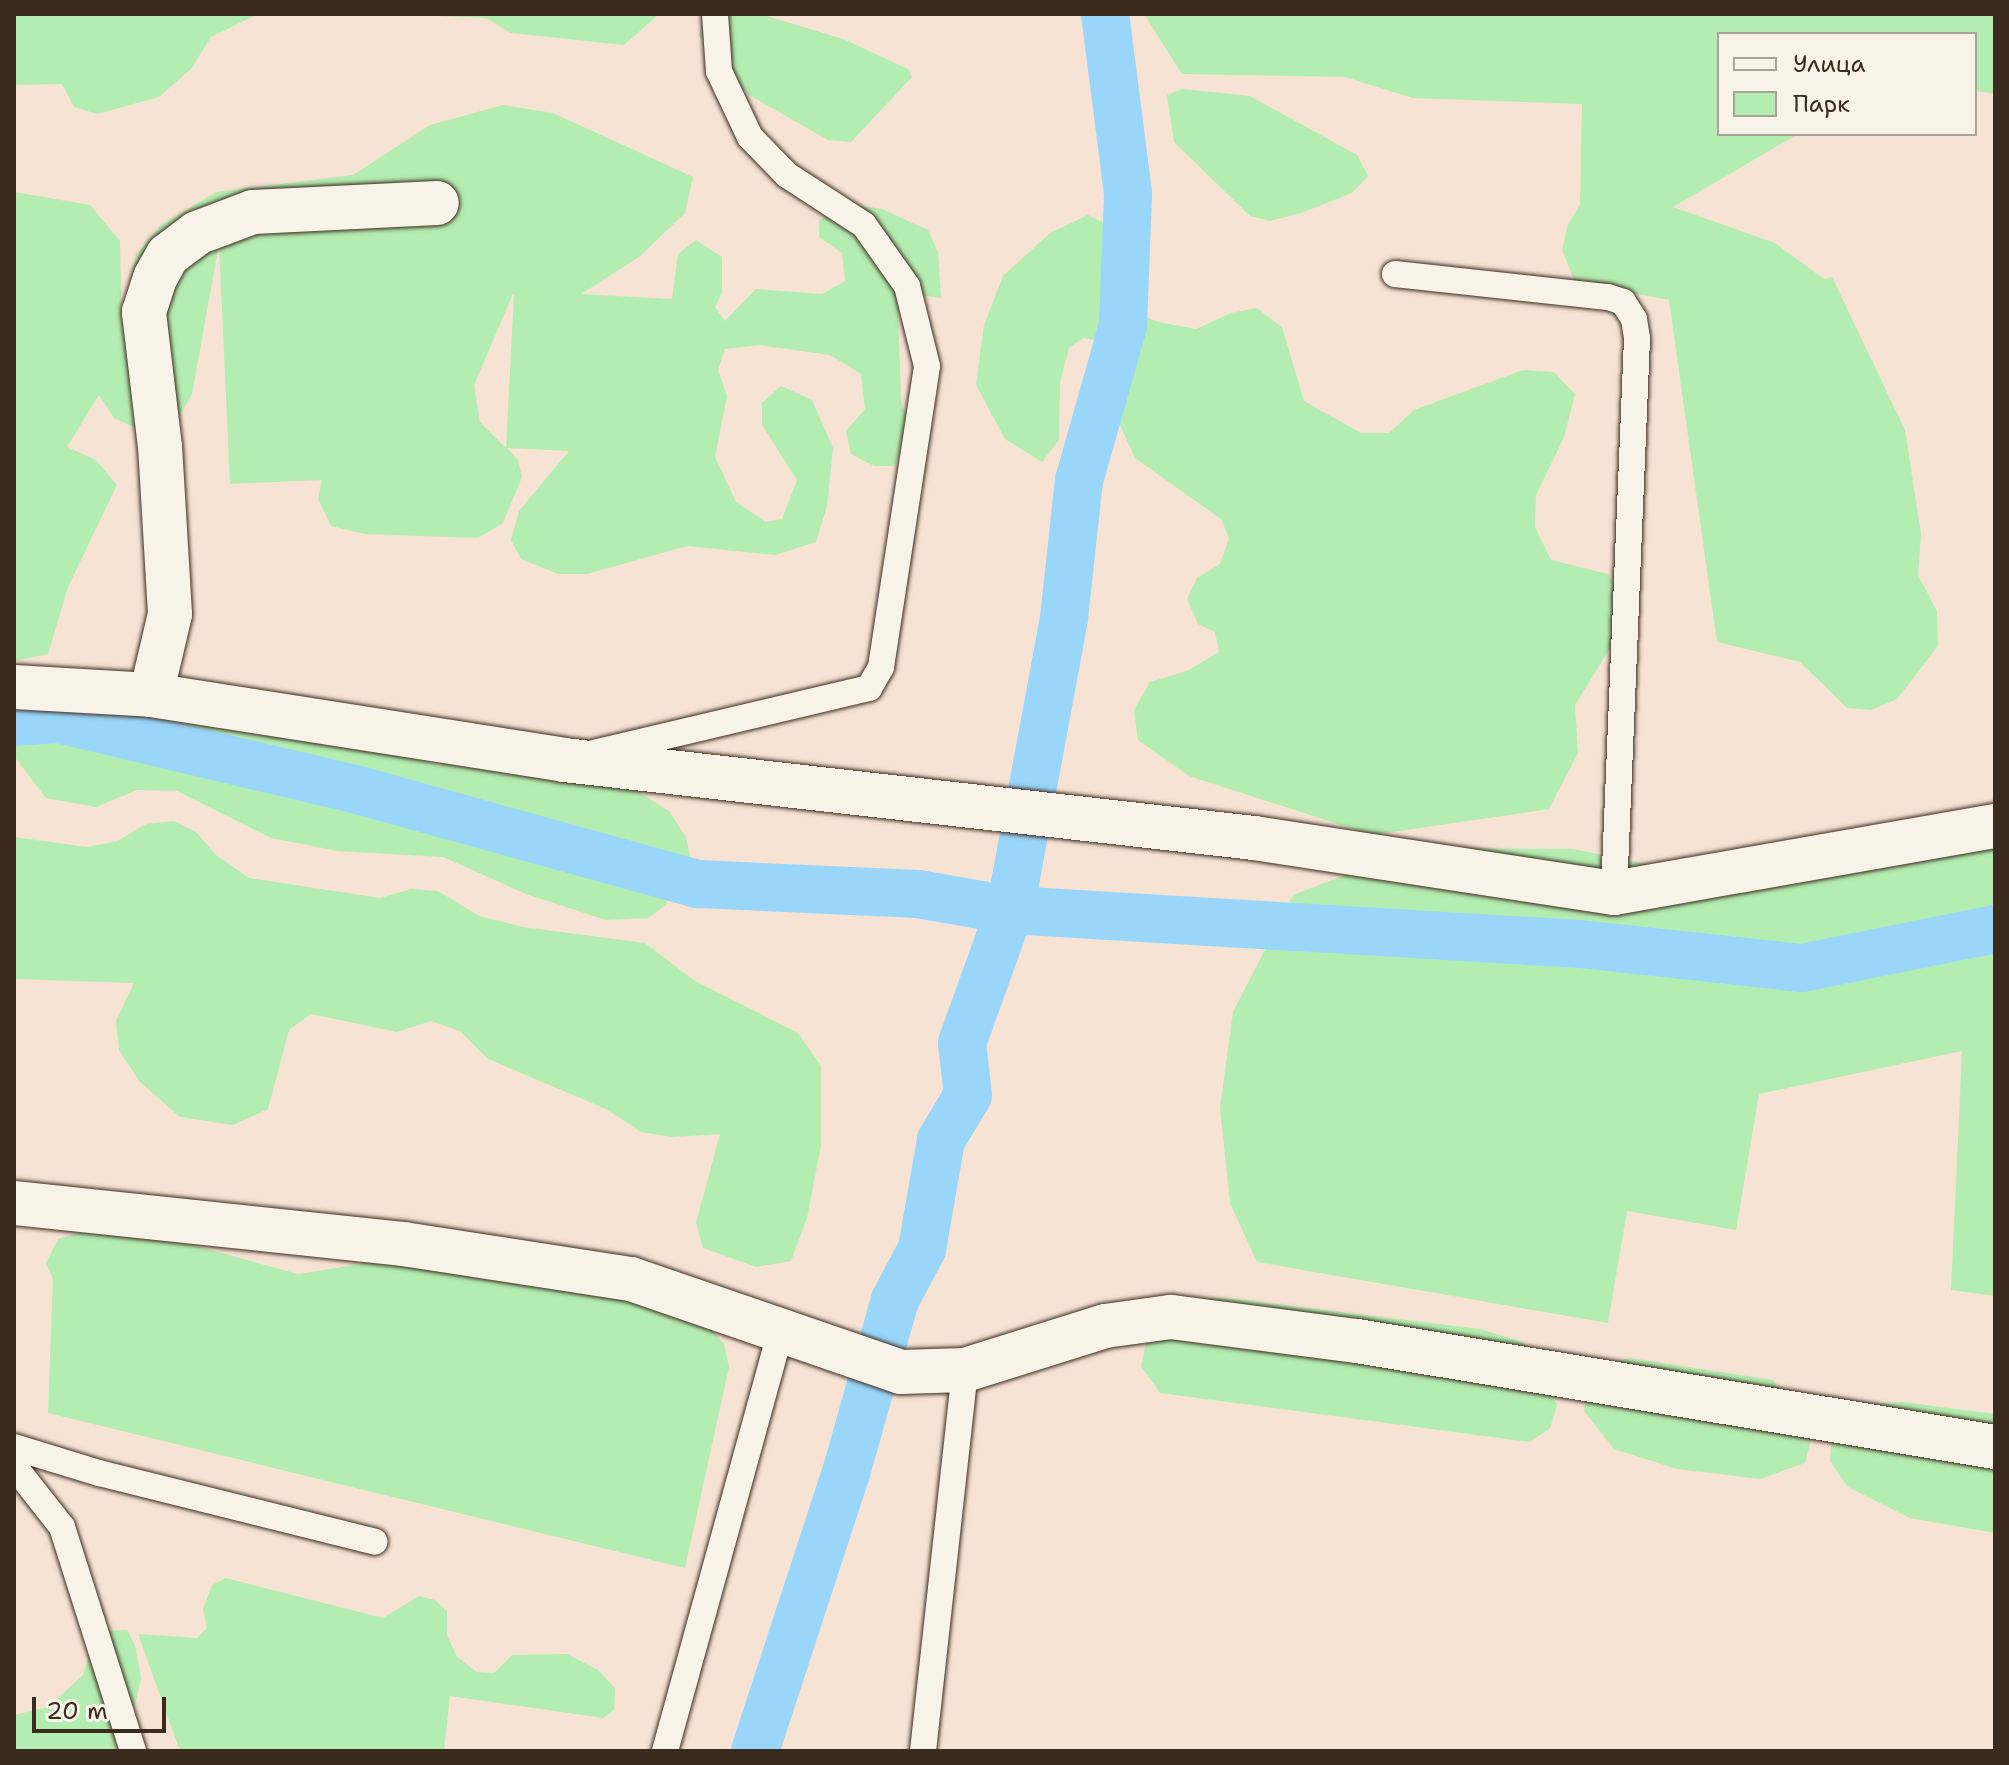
<!DOCTYPE html>
<meta charset="utf-8">
<style>
body{margin:0}
#map{position:relative;width:2009px;height:1765px;overflow:hidden;background:#f6e3d4;font-family:"Shantell Sans",sans-serif}
div>[style]{position:absolute}
[style*='--x']{left:calc(var(--x)*1px);top:calc(var(--y)*1px);width:calc(var(--w)*1px);rotate:calc(var(--a)*1deg)}
.green>*{inset:0;background:#b4edb1}
.canal>*{height:48px;margin:-24px;padding:0 24px;transform-origin:24px;border-radius:24px;background:#99d6fa}
.roads{filter:drop-shadow(0 0 2px #3b2a1e) drop-shadow(0 0 2px #3b2a1e)}
.service>*{height:26px;margin:-13px;padding:0 13px;transform-origin:13px;border-radius:13px;background:#f7f3e8}
.minor>*{height:44px;margin:-22px;padding:0 22px;transform-origin:22px;border-radius:22px;background:#f7f3e8}
.tertiary>*{height:44px;margin:-22px;padding:0 22px;transform-origin:22px;border-radius:22px;background:#f7f3e8}
span{translate:-50% -50%;white-space:nowrap;text-align:center;line-height:1.15;-webkit-text-stroke:6px #f7f3e8;paint-order:stroke}
.frame{position:absolute;inset:0;border:16px solid #3b2a1e;pointer-events:none}
.legend{position:absolute;left:1717px;top:32px;width:260px;height:104px;box-sizing:border-box;background:#f7f3e8;border:2px solid #aca397;margin:0;padding:10px 14px;list-style:none;font-size:24px;color:#3b2a1e}
.legend li{display:flex;align-items:center;gap:16px;height:40px}
.legend b{width:40px;border:2px solid #aca397}
.scale{position:absolute;left:32px;top:1697px;width:134px;height:36px;box-sizing:border-box;border:4px solid #3b2a1e;border-top:0;padding-left:10px;font-size:24px;line-height:28px;white-space:nowrap;color:#3b2a1e;-webkit-text-stroke:6px #f7f3e8;paint-order:stroke}
</style>
<div id="map">
<div class="green">
<div style="clip-path:polygon(14px 14px,258px 14px,211px 37px,191px 69px,159px 97px,97px 114px,74px 107px,62px 84px,14px 85px)"></div>
<div style="clip-path:polygon(391px 14px,659px 14px,624px 45px,511px 33px,486px 18px)"></div>
<div style="clip-path:polygon(704px 14px,760px 14px,843px 39px,908px 69px,912px 77px,851px 142px,828px 140px,749px 95px,699px 36px)"></div>
<div style="clip-path:polygon(1144px 14px,1995px 14px,1995px 94px,1975px 91px,1975px 34px,1719px 34px,1719px 134px,1798px 134px,1673px 207px,1775px 243px,1824px 279px,1832px 277px,1905px 430px,1921px 534px,1918px 575px,1937px 611px,1938px 646px,1897px 699px,1871px 710px,1847px 708px,1800px 662px,1717px 642px,1669px 300px,1575px 282px,1562px 250px,1568px 224px,1580px 205px,1582px 104px,1413px 98px,1345px 77px,1182px 74px)"></div>
<div style="clip-path:polygon(1182px 89px,1250px 96px,1357px 155px,1368px 176px,1352px 193px,1301px 213px,1270px 221px,1250px 216px,1174px 142px,1167px 95px)"></div>
<div style="clip-path:polygon(evenodd,503px 105px,553px 113px,693px 177px,685px 213px,639px 257px,581px 294px,672px 299px,678px 254px,696px 240px,722px 257px,722px 293px,715px 307px,725px 321px,756px 289px,822px 294px,845px 281px,842px 253px,819px 237px,819px 221px,842px 203px,882px 209px,928px 230px,938px 252px,941px 298px,919px 295px,898px 311px,901px 400px,908px 424px,895px 466px,874px 466px,851px 454px,846px 431px,865px 409px,861px 374px,830px 355px,759px 345px,725px 349px,718px 370px,727px 396px,715px 457px,736px 502px,766px 522px,782px 519px,797px 480px,762px 425px,762px 403px,781px 386px,812px 400px,833px 448px,827px 506px,816px 542px,775px 555px,687px 546px,587px 574px,558px 574px,521px 559px,511px 540px,519px 511px,569px 451px,507px 448px,518px 460px,522px 477px,503px 523px,478px 538px,365px 534px,331px 526px,318px 499px,322px 480px,230px 484px,219px 244px,192px 394px,172px 429px,144px 432px,114px 418px,99px 395px,67px 447px,96px 460px,117px 485px,68px 587px,48px 654px,14px 661px,14px 192px,90px 205px,120px 241px,122px 325px,136px 255px,161px 225px,216px 192px,353px 175px,430px 125px,503px 105px,513px 294px,514px 294px,506px 448px,480px 422px,474px 385px,513px 294px)"></div>
<div style="clip-path:polygon(1088px 215px,1106px 224px,1101px 290px,1111px 302px,1158px 322px,1196px 329px,1231px 313px,1257px 308px,1282px 327px,1304px 401px,1361px 433px,1389px 433px,1414px 410px,1523px 370px,1554px 372px,1575px 394px,1564px 437px,1536px 495px,1535px 527px,1551px 560px,1608px 574px,1618px 590px,1615px 640px,1575px 705px,1578px 753px,1549px 809px,1372px 835px,1189px 776px,1138px 740px,1134px 710px,1150px 682px,1187px 671px,1219px 652px,1215px 632px,1198px 624px,1187px 599px,1197px 578px,1220px 564px,1229px 538px,1221px 519px,1135px 458px,1116px 416px,1123px 368px,1104px 342px,1083px 338px,1069px 348px,1060px 382px,1059px 440px,1042px 462px,1005px 439px,976px 385px,984px 325px,1003px 276px,1050px 233px)"></div>
<div style="clip-path:polygon(171px 673px,291px 734px,328px 746px,415px 758px,441px 766px,465px 755px,622px 782px,669px 811px,686px 837px,692px 865px,664px 906px,649px 918px,606px 920px,526px 894px,443px 857px,338px 851px,271px 838px,177px 791px,137px 790px,96px 807px,46px 798px,14px 756px,14px 739px,27px 701px)"></div>
<div style="clip-path:polygon(1995px 814px,1995px 1296px,1951px 1290px,1962px 1051px,1759px 1094px,1736px 1230px,1627px 1211px,1608px 1323px,1257px 1262px,1230px 1203px,1220px 1108px,1233px 1012px,1293px 895px,1416px 848px,1573px 849px,1686px 872px)"></div>
<div style="clip-path:polygon(174px 821px,196px 832px,216px 855px,249px 878px,380px 898px,411px 889px,438px 891px,479px 916px,523px 927px,645px 943px,695px 981px,798px 1033px,821px 1066px,821px 1145px,807px 1218px,791px 1261px,756px 1267px,703px 1248px,696px 1223px,720px 1134px,673px 1137px,641px 1132px,606px 1109px,488px 1059px,460px 1031px,431px 1021px,397px 1032px,311px 1014px,289px 1030px,268px 1109px,233px 1125px,180px 1117px,140px 1082px,119px 1050px,116px 1021px,134px 983px,14px 979px,14px 837px,87px 847px,118px 841px,146px 824px)"></div>
<div style="clip-path:polygon(78px 1233px,152px 1234px,298px 1274px,385px 1260px,547px 1278px,704px 1321px,724px 1344px,729px 1367px,685px 1568px,48px 1413px,53px 1279px,46px 1263px,58px 1239px)"></div>
<div style="clip-path:polygon(1189px 1298px,1226px 1298px,1480px 1329px,1523px 1342px,1557px 1405px,1550px 1428px,1530px 1442px,1160px 1393px,1141px 1366px,1147px 1339px)"></div>
<div style="clip-path:polygon(1630px 1358px,1773px 1380px,1813px 1432px,1805px 1463px,1760px 1479px,1677px 1469px,1614px 1449px,1584px 1411px,1588px 1383px,1609px 1363px)"></div>
<div style="clip-path:polygon(1903px 1402px,1995px 1414px,1995px 1533px,1910px 1518px,1848px 1487px,1830px 1461px,1832px 1426px,1868px 1404px)"></div>
<div style="clip-path:polygon(226px 1578px,383px 1618px,419px 1596px,435px 1600px,447px 1611px,447px 1635px,457px 1657px,477px 1672px,494px 1673px,512px 1655px,567px 1654px,598px 1670px,615px 1688px,614px 1710px,603px 1718px,450px 1696px,444px 1751px,180px 1751px,138px 1634px,197px 1638px,207px 1628px,203px 1609px,212px 1585px)"></div>
<div style="clip-path:polygon(127px 1630px,135px 1645px,141px 1678px,130px 1729px,134px 1751px,14px 1751px,14px 1715px,48px 1707px,83px 1675px,94px 1640px,105px 1631px)"></div>
</div>
<div class="canal">
<div style="--x:14;--y:722;--w:44;--a:-3.9"></div>
<div style="--x:58;--y:719;--w:301;--a:13.3"></div>
<div style="--x:351;--y:788;--w:360;--a:15.5"></div>
<div style="--x:698;--y:884;--w:220;--a:2.6"></div>
<div style="--x:918;--y:894;--w:93;--a:9.9"></div>
<div style="--x:1010;--y:910;--w:571;--a:3.41"></div>
<div style="--x:1580;--y:944;--w:223;--a:6.2"></div>
<div style="--x:1802;--y:968;--w:197;--a:-11.4"></div>
<div style="--x:755;--y:1751;--w:293;--a:-71.9"></div>
<div style="--x:846;--y:1473;--w:180;--a:-74.2"></div>
<div style="--x:895;--y:1300;--w:58;--a:-62.1"></div>
<div style="--x:922;--y:1249;--w:111;--a:-80.1"></div>
<div style="--x:941;--y:1140;--w:52;--a:-59"></div>
<div style="--x:968;--y:1095;--w:52;--a:-96.6"></div>
<div style="--x:962;--y:1043;--w:141;--a:-70.2"></div>
<div style="--x:1010;--y:910;--w:297;--a:-79.5"></div>
<div style="--x:1064;--y:618;--w:138;--a:-83.8"></div>
<div style="--x:1079;--y:481;--w:161;--a:-74.2"></div>
<div style="--x:1123;--y:326;--w:133;--a:-87.8"></div>
<div style="--x:1128;--y:193;--w:180;--a:-97.3"></div>
</div>
<div class="roads">
<div class="service">
<div style="--x:1395;--y:274;--w:214;--a:6.2"></div>
<div style="--x:1608;--y:297;--w:16;--a:18"></div>
<div style="--x:1623;--y:302;--w:20;--a:57"></div>
<div style="--x:1634;--y:319;--w:20;--a:81"></div>
<div style="--x:1637;--y:339;--w:554;--a:92.38"></div>
<div style="--x:594;--y:753;--w:283;--a:-13.3"></div>
<div style="--x:869;--y:688;--w:24;--a:-60"></div>
<div style="--x:881;--y:667;--w:304;--a:-81.3"></div>
<div style="--x:927;--y:366;--w:82;--a:-104"></div>
<div style="--x:907;--y:286;--w:75;--a:-125.2"></div>
<div style="--x:864;--y:225;--w:92;--a:-147"></div>
<div style="--x:787;--y:175;--w:53;--a:-134.2"></div>
<div style="--x:750;--y:137;--w:73;--a:-115.2"></div>
<div style="--x:719;--y:71;--w:57;--a:-94"></div>
<div style="--x:14;--y:1447;--w:89;--a:17"></div>
<div style="--x:99;--y:1473;--w:284;--a:14"></div>
<div style="--x:14;--y:1466;--w:78;--a:51.8"></div>
<div style="--x:62;--y:1527;--w:235;--a:72.4"></div>
<div style="--x:665;--y:1751;--w:433;--a:-74.6"></div>
<div style="--x:923;--y:1751;--w:383;--a:-83.7"></div>
</div>
<div class="minor">
<div style="--x:14;--y:687;--w:137;--a:3.3"></div>
<div style="--x:151;--y:695;--w:418;--a:8.9"></div>
<div style="--x:564;--y:760;--w:694;--a:6.45"></div>
<div style="--x:1254;--y:838;--w:364;--a:8.7"></div>
<div style="--x:1614;--y:893;--w:387;--a:-10"></div>
<div style="--x:151;--y:695;--w:83;--a:-76.8"></div>
<div style="--x:170;--y:614;--w:167;--a:-93.4"></div>
<div style="--x:160;--y:447;--w:136;--a:-96.8"></div>
<div style="--x:144;--y:312;--w:36;--a:-72"></div>
<div style="--x:155;--y:278;--w:26;--a:-61"></div>
<div style="--x:168;--y:255;--w:36;--a:-37"></div>
<div style="--x:197;--y:233;--w:60;--a:-20.6"></div>
<div style="--x:253;--y:212;--w:184;--a:-2.8"></div>
</div>
<div class="tertiary">
<div style="--x:14;--y:1203;--w:392;--a:6"></div>
<div style="--x:404;--y:1244;--w:230;--a:8.8"></div>
<div style="--x:631;--y:1279;--w:286;--a:19"></div>
<div style="--x:901;--y:1372;--w:64;--a:-1.8"></div>
<div style="--x:965;--y:1370;--w:147;--a:-17.4"></div>
<div style="--x:1105;--y:1326;--w:67;--a:-7.8"></div>
<div style="--x:1171;--y:1317;--w:188;--a:7.4"></div>
<div style="--x:1357;--y:1341;--w:647;--a:9.43"></div>
</div>
</div>
<div class="frame"></div>
<ul class="legend">
<li><b style="height:10px;background:#f7f3e8"></b>Улица</li>
<li><b style="height:22px;background:#b4edb1"></b>Парк</li>
</ul>
<div class="scale">20 m</div>
</div>
